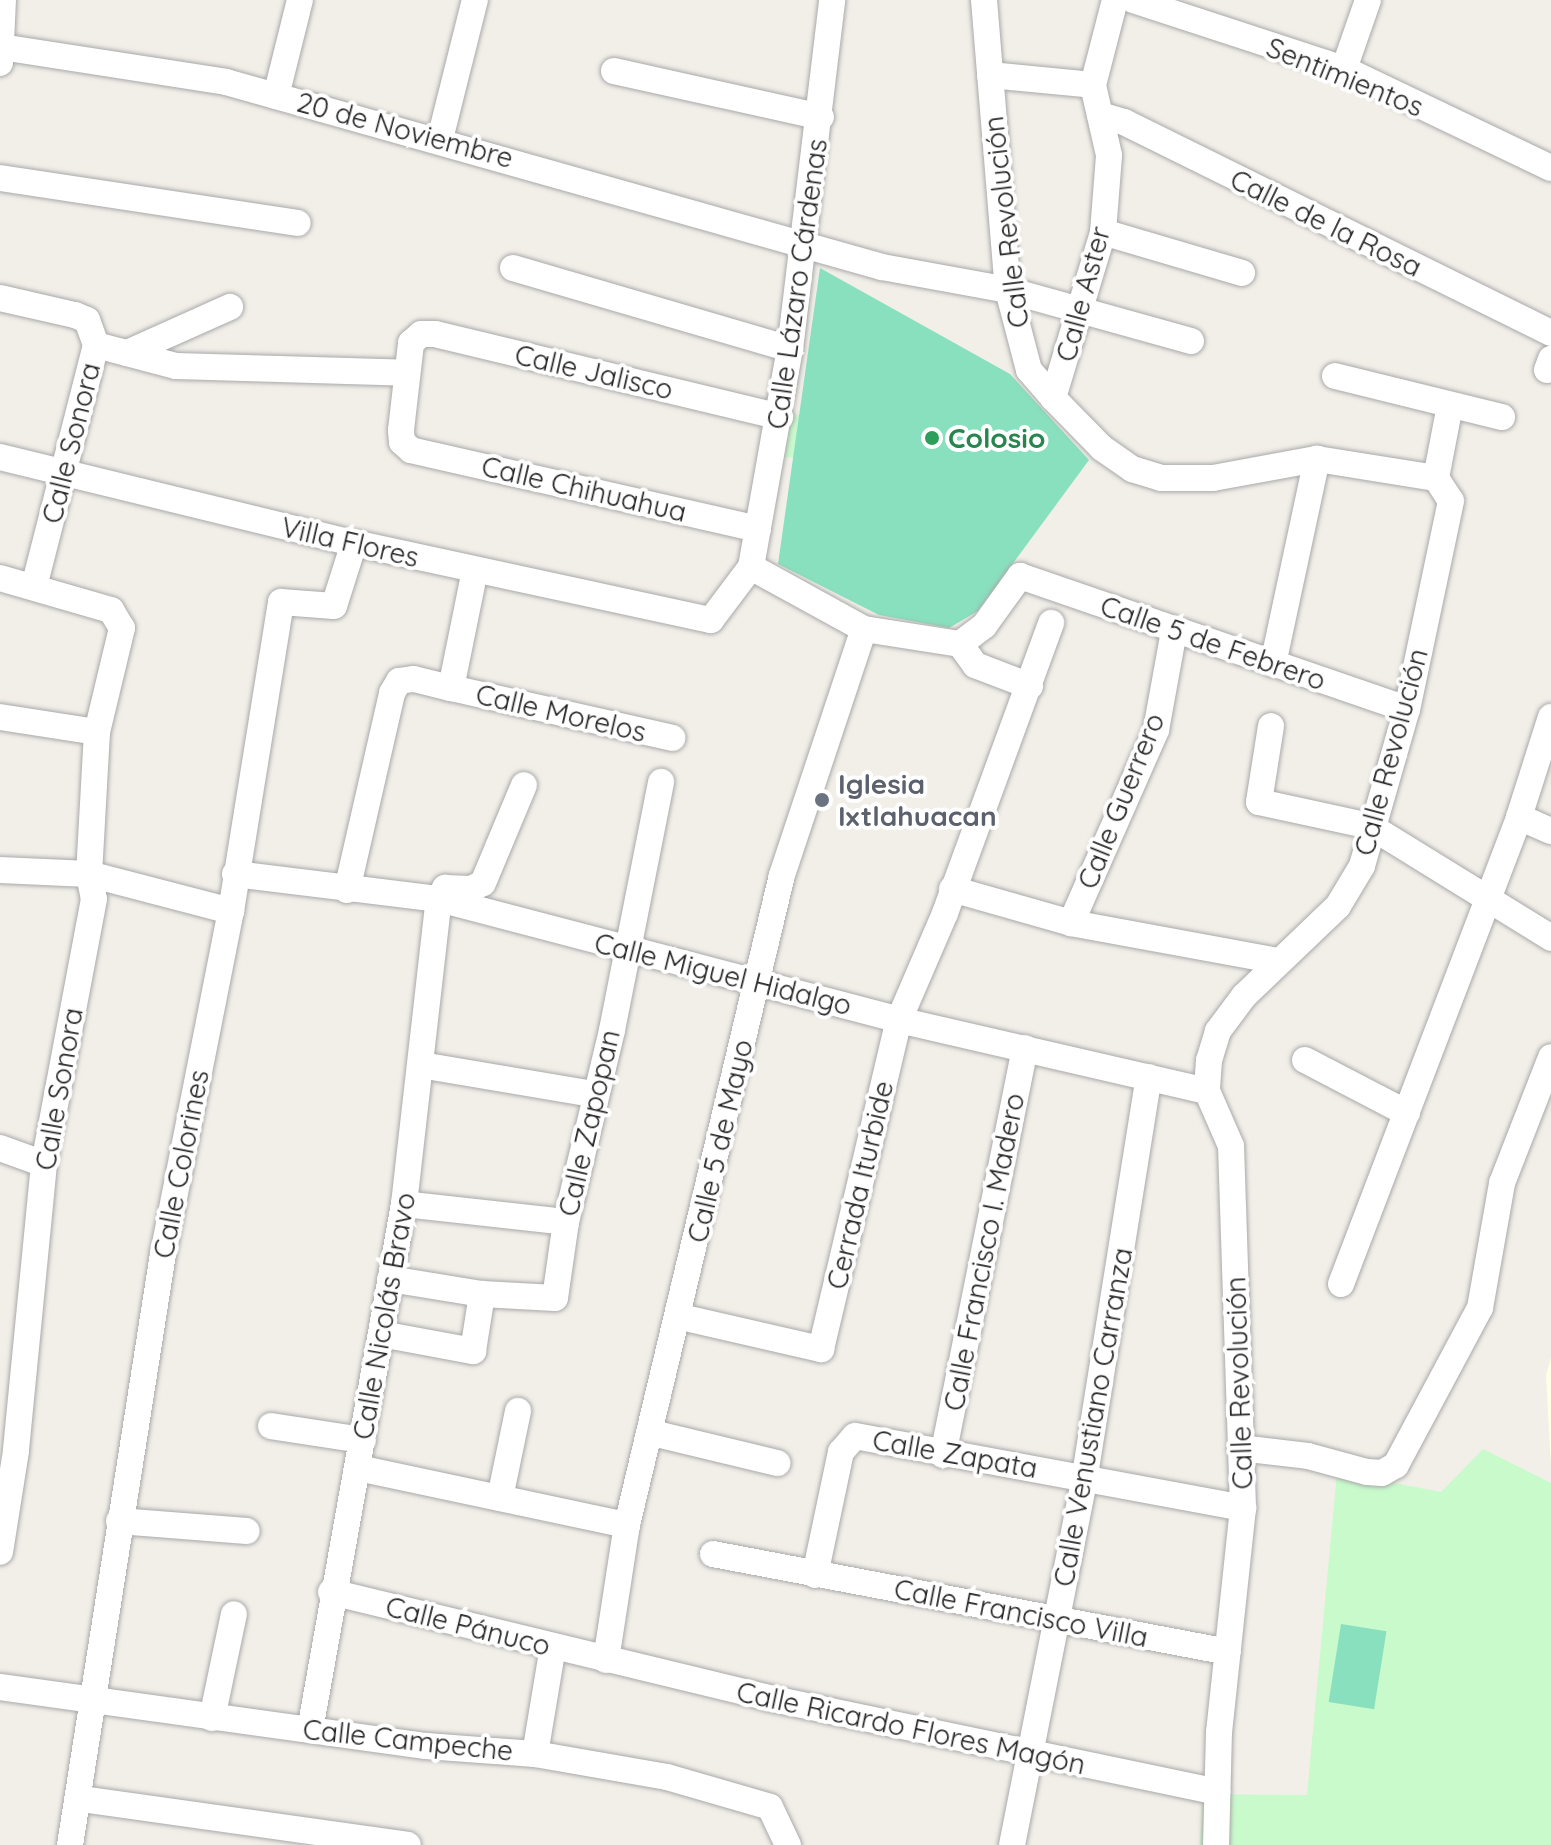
<!DOCTYPE html>
<meta charset="utf-8">
<style>
body{margin:0}
#map{position:relative;width:1551px;height:1845px;overflow:hidden;background:#f2efe9;font-family:Quicksand,sans-serif}
div>[style]{position:absolute}
[style*='--x']{left:calc(var(--x)*1px);top:calc(var(--y)*1px);width:calc(var(--w)*1px);rotate:calc(var(--a)*1deg)}
.education>*{inset:0;background:#ffffe5}
.park>*{inset:0;background:#c8facc}
.pitch>*{inset:0;background:#88e0be;transform-origin:0 0}
.roads{filter:drop-shadow(0 0 2px #a9a9a9) drop-shadow(0 0 2px #a9a9a9)}
.minor>*{height:26px;margin:-13px;padding:0 13px;transform-origin:13px;border-radius:13px;background:#fff}
.dots>*{width:22px;height:22px;translate:-50% -50%;box-sizing:border-box;border:4px solid #fff;border-radius:50%}
span{translate:-50% -50%;white-space:nowrap;text-align:center;line-height:1.15;-webkit-text-stroke:8px #fff;paint-order:stroke}
.street-label{font-size:28px;color:#222}
.leisure-label{font-size:28px;color:#27864d;font-weight:700}
.left{translate:0 -50%;text-align:left}
.worship-label{font-size:28px;color:#5b616d;font-weight:700}
</style>
<div id="map">
<div class="education">
<div style="clip-path:polygon(1551px 1358px,1551px 1468px,1546px 1375px)"></div>
</div>
<div class="park">
<div style="clip-path:polygon(783px 409px,824px 425px,812px 458px,775px 457px)"></div>
<div style="clip-path:polygon(1483px 1449px,1551px 1483px,1551px 1845px,1200px 1845px,1203px 1794px,1307px 1795px,1337px 1472px,1441px 1492px)"></div>
</div>
<div class="pitch">
<div style="clip-path:polygon(820px 268px,1010px 374px,1089px 460px,978px 611px,949px 628px,879px 615px,778px 564px)"></div>
<div style="left:1341px;top:1624px;width:46px;height:79px;rotate:9deg"></div>
</div>
<div class="roads">
<div class="minor">
<div style="--x:984;--y:0;--w:291;--a:85.3"></div>
<div style="--x:1008;--y:290;--w:83;--a:75.3"></div>
<div style="--x:1029;--y:370;--w:37;--a:49"></div>
<div style="--x:1053;--y:398;--w:70;--a:45.6"></div>
<div style="--x:1102;--y:448;--w:37;--a:35"></div>
<div style="--x:1132;--y:469;--w:30;--a:17"></div>
<div style="--x:1161;--y:478;--w:52;--a:0"></div>
<div style="--x:1213;--y:478;--w:106;--a:-10.4"></div>
<div style="--x:1317;--y:459;--w:121;--a:9.1"></div>
<div style="--x:1436;--y:478;--w:27;--a:57"></div>
<div style="--x:1451;--y:501;--w:213;--a:101.9"></div>
<div style="--x:1407;--y:709;--w:163;--a:106"></div>
<div style="--x:1362;--y:866;--w:47;--a:121"></div>
<div style="--x:1338;--y:906;--w:130;--a:136.2"></div>
<div style="--x:1244;--y:996;--w:44;--a:126.6"></div>
<div style="--x:1218;--y:1031;--w:30;--a:107"></div>
<div style="--x:1209;--y:1060;--w:31;--a:94"></div>
<div style="--x:1207;--y:1091;--w:60;--a:66.4"></div>
<div style="--x:1231;--y:1146;--w:362;--a:88.1"></div>
<div style="--x:1243;--y:1508;--w:225;--a:96.1"></div>
<div style="--x:1219;--y:1732;--w:113;--a:91.5"></div>
<div style="--x:1133;--y:0;--w:222;--a:18.1"></div>
<div style="--x:1344;--y:69;--w:229;--a:25.6"></div>
<div style="--x:1;--y:47;--w:228;--a:8.8"></div>
<div style="--x:226;--y:82;--w:682;--a:15.75"></div>
<div style="--x:882;--y:267;--w:128;--a:10.3"></div>
<div style="--x:1008;--y:290;--w:190;--a:15.6"></div>
<div style="--x:0;--y:63;--w:63;--a:-87.3"></div>
<div style="--x:1344;--y:69;--w:73;--a:-70.8"></div>
<div style="--x:614;--y:71;--w:212;--a:12.5"></div>
<div style="--x:990;--y:75;--w:103;--a:5.5"></div>
<div style="--x:276;--y:96;--w:99;--a:-76"></div>
<div style="--x:1100;--y:115;--w:25;--a:16"></div>
<div style="--x:1124;--y:122;--w:476;--a:26.3"></div>
<div style="--x:440;--y:139;--w:143;--a:-75.9"></div>
<div style="--x:0;--y:178;--w:301;--a:8.6"></div>
<div style="--x:1103;--y:232;--w:145;--a:16.4"></div>
<div style="--x:513;--y:268;--w:289;--a:16.3"></div>
<div style="--x:0;--y:298;--w:77;--a:12.8"></div>
<div style="--x:75;--y:315;--w:13;--a:23"></div>
<div style="--x:87;--y:320;--w:27;--a:70"></div>
<div style="--x:96;--y:345;--w:250;--a:104.4"></div>
<div style="--x:96;--y:345;--w:83;--a:14.7"></div>
<div style="--x:176;--y:366;--w:231;--a:1.7"></div>
<div style="--x:127;--y:353;--w:113;--a:-24.1"></div>
<div style="--x:1547;--y:370;--w:12;--a:-70"></div>
<div style="--x:1335;--y:376;--w:172;--a:13.8"></div>
<div style="--x:1053;--y:398;--w:173;--a:-73.2"></div>
<div style="--x:1103;--y:232;--w:77;--a:-85.5"></div>
<div style="--x:1109;--y:155;--w:72;--a:-102.9"></div>
<div style="--x:1093;--y:85;--w:88;--a:-75.5"></div>
<div style="--x:0;--y:457;--w:364;--a:13.7"></div>
<div style="--x:354;--y:543;--w:365;--a:12.2"></div>
<div style="--x:711;--y:620;--w:66;--a:-53"></div>
<div style="--x:751;--y:567;--w:221;--a:-79.9"></div>
<div style="--x:790;--y:349;--w:352;--a:-83.1"></div>
<div style="--x:1436;--y:478;--w:74;--a:-79.1"></div>
<div style="--x:758;--y:529;--w:356;--a:-167.2"></div>
<div style="--x:411;--y:450;--w:12;--a:-138"></div>
<div style="--x:402;--y:442;--w:12;--a:-95"></div>
<div style="--x:401;--y:430;--w:88;--a:-83.4"></div>
<div style="--x:411;--y:343;--w:13;--a:-42"></div>
<div style="--x:421;--y:334;--w:14;--a:0"></div>
<div style="--x:435;--y:334;--w:355;--a:13.5"></div>
<div style="--x:751;--y:567;--w:129;--a:28.8"></div>
<div style="--x:864;--y:629;--w:97;--a:8.9"></div>
<div style="--x:960;--y:644;--w:26;--a:54"></div>
<div style="--x:975;--y:665;--w:59;--a:20.9"></div>
<div style="--x:0;--y:578;--w:116;--a:16.1"></div>
<div style="--x:111;--y:610;--w:21;--a:59"></div>
<div style="--x:122;--y:628;--w:107;--a:103.5"></div>
<div style="--x:97;--y:732;--w:142;--a:93.2"></div>
<div style="--x:89;--y:874;--w:25;--a:79"></div>
<div style="--x:94;--y:899;--w:270;--a:100.7"></div>
<div style="--x:44;--y:1164;--w:288;--a:95.6"></div>
<div style="--x:16;--y:1451;--w:102;--a:99"></div>
<div style="--x:960;--y:644;--w:30;--a:-37"></div>
<div style="--x:984;--y:626;--w:62;--a:-54.2"></div>
<div style="--x:1020;--y:576;--w:409;--a:19"></div>
<div style="--x:1273;--y:664;--w:210;--a:-77.9"></div>
<div style="--x:451;--y:688;--w:227;--a:12.7"></div>
<div style="--x:0;--y:717;--w:98;--a:8.8"></div>
<div style="--x:1271;--y:726;--w:77;--a:99"></div>
<div style="--x:1259;--y:802;--w:114;--a:12.2"></div>
<div style="--x:1370;--y:826;--w:213;--a:31.7"></div>
<div style="--x:1519;--y:817;--w:35;--a:24"></div>
<div style="--x:0;--y:870;--w:89;--a:2.6"></div>
<div style="--x:89;--y:874;--w:147;--a:14.6"></div>
<div style="--x:235;--y:874;--w:206;--a:7"></div>
<div style="--x:439;--y:899;--w:476;--a:14.7"></div>
<div style="--x:899;--y:1020;--w:316;--a:13"></div>
<div style="--x:952;--y:889;--w:124;--a:15.9"></div>
<div style="--x:1071;--y:923;--w:210;--a:10.4"></div>
<div style="--x:347;--y:890;--w:202;--a:-77.1"></div>
<div style="--x:392;--y:693;--w:14;--a:-60"></div>
<div style="--x:399;--y:681;--w:15;--a:-8"></div>
<div style="--x:414;--y:679;--w:38;--a:14"></div>
<div style="--x:451;--y:688;--w:120;--a:-78.5"></div>
<div style="--x:1071;--y:923;--w:211;--a:-66.2"></div>
<div style="--x:1156;--y:730;--w:101;--a:-79.7"></div>
<div style="--x:1305;--y:1060;--w:115;--a:27.5"></div>
<div style="--x:421;--y:1065;--w:174;--a:9.6"></div>
<div style="--x:0;--y:1148;--w:47;--a:20"></div>
<div style="--x:404;--y:1204;--w:163;--a:6.3"></div>
<div style="--x:390;--y:1279;--w:93;--a:9.3"></div>
<div style="--x:482;--y:1294;--w:73;--a:3.1"></div>
<div style="--x:555;--y:1298;--w:77;--a:-81.8"></div>
<div style="--x:566;--y:1222;--w:197;--a:-76.5"></div>
<div style="--x:612;--y:1030;--w:253;--a:-78.8"></div>
<div style="--x:1341;--y:1284;--w:500;--a:-69.1"></div>
<div style="--x:1519;--y:817;--w:105;--a:-72.3"></div>
<div style="--x:681;--y:1317;--w:144;--a:12.9"></div>
<div style="--x:821;--y:1349;--w:338;--a:-76.7"></div>
<div style="--x:899;--y:1020;--w:116;--a:-66.7"></div>
<div style="--x:945;--y:913;--w:309;--a:-69.9"></div>
<div style="--x:381;--y:1334;--w:94;--a:10.5"></div>
<div style="--x:473;--y:1351;--w:58;--a:-81"></div>
<div style="--x:271;--y:1426;--w:93;--a:8.7"></div>
<div style="--x:652;--y:1433;--w:129;--a:13.5"></div>
<div style="--x:1240;--y:1448;--w:68;--a:6.7"></div>
<div style="--x:1308;--y:1456;--w:61;--a:15.2"></div>
<div style="--x:1367;--y:1472;--w:15;--a:4"></div>
<div style="--x:1382;--y:1473;--w:16;--a:-30"></div>
<div style="--x:1396;--y:1465;--w:178;--a:-61.9"></div>
<div style="--x:1480;--y:1308;--w:127;--a:-80"></div>
<div style="--x:1502;--y:1183;--w:135;--a:-68.7"></div>
<div style="--x:943;--y:1455;--w:415;--a:-78.6"></div>
<div style="--x:358;--y:1468;--w:275;--a:12"></div>
<div style="--x:500;--y:1498;--w:89;--a:-78.3"></div>
<div style="--x:119;--y:1521;--w:128;--a:4.5"></div>
<div style="--x:713;--y:1554;--w:524;--a:10.77"></div>
<div style="--x:815;--y:1575;--w:126;--a:-78.1"></div>
<div style="--x:841;--y:1452;--w:21;--a:-49"></div>
<div style="--x:855;--y:1436;--w:395;--a:10.5"></div>
<div style="--x:331;--y:1592;--w:450;--a:13.6"></div>
<div style="--x:768;--y:1698;--w:459;--a:11.8"></div>
<div style="--x:606;--y:1660;--w:137;--a:-81.2"></div>
<div style="--x:627;--y:1525;--w:668;--a:-76.59"></div>
<div style="--x:782;--y:875;--w:259;--a:-71.6"></div>
<div style="--x:0;--y:1687;--w:430;--a:7.9"></div>
<div style="--x:426;--y:1746;--w:109;--a:4.2"></div>
<div style="--x:535;--y:1754;--w:134;--a:9.9"></div>
<div style="--x:667;--y:1777;--w:107;--a:16.2"></div>
<div style="--x:770;--y:1807;--w:42;--a:64.7"></div>
<div style="--x:212;--y:1718;--w:106;--a:-78.1"></div>
<div style="--x:310;--y:1730;--w:534;--a:-79.87"></div>
<div style="--x:404;--y:1204;--w:307;--a:-83.5"></div>
<div style="--x:439;--y:899;--w:13;--a:-61"></div>
<div style="--x:445;--y:888;--w:26;--a:2"></div>
<div style="--x:471;--y:889;--w:13;--a:-27"></div>
<div style="--x:483;--y:883;--w:106;--a:-67.3"></div>
<div style="--x:535;--y:1754;--w:109;--a:-80.5"></div>
<div style="--x:81;--y:1799;--w:330;--a:8"></div>
<div style="--x:70;--y:1845;--w:598;--a:-81.06"></div>
<div style="--x:163;--y:1254;--w:350;--a:-78.8"></div>
<div style="--x:231;--y:911;--w:313;--a:-80.8"></div>
<div style="--x:281;--y:602;--w:53;--a:4.3"></div>
<div style="--x:334;--y:606;--w:66;--a:-72.4"></div>
<div style="--x:1012;--y:1845;--w:377;--a:-78.8"></div>
<div style="--x:1085;--y:1475;--w:403;--a:-80.9"></div>
</div>
</div>
<div class="dots">
<div style="left:932px;top:438px;background:#2e9e5b"></div>
<div style="left:822px;top:800px;background:#6b7280"></div>
</div>
<div class="street-label">
<span style="left:1345px;top:77px;rotate:22deg">Sentimientos</span>
<span style="left:405px;top:130px;rotate:15deg">20 de Noviembre</span>
<span style="left:1006px;top:222px;rotate:-97deg">Calle Revolución</span>
<span style="left:1326px;top:223px;rotate:26deg">Calle de la Rosa</span>
<span style="left:797px;top:284px;rotate:-82deg">Calle Lázaro Cárdenas</span>
<span style="left:1083px;top:294px;rotate:-75deg">Calle Aster</span>
<span style="left:594px;top:372px;rotate:13deg">Calle Jalisco</span>
<span style="left:71px;top:443px;rotate:-76deg">Calle Sonora</span>
<span style="left:584px;top:489px;rotate:13deg">Calle Chihuahua</span>
<span style="left:350px;top:542px;rotate:13deg">Villa Flores</span>
<span style="left:1213px;top:643px;rotate:19deg">Calle 5 de Febrero</span>
<span style="left:561px;top:713px;rotate:13deg">Calle Morelos</span>
<span style="left:1391px;top:752px;rotate:-75deg">Calle Revolución</span>
<span style="left:1121px;top:801px;rotate:-68deg">Calle Guerrero</span>
<span style="left:723px;top:974px;rotate:14deg">Calle Miguel Hidalgo</span>
<span style="left:59px;top:1089px;rotate:-80deg">Calle Sonora</span>
<span style="left:589px;top:1123px;rotate:-77deg">Calle Zapopan</span>
<span style="left:720px;top:1141px;rotate:-77deg">Calle 5 de Mayo</span>
<span style="left:181px;top:1164px;rotate:-79deg">Calle Colorines</span>
<span style="left:860px;top:1185px;rotate:-77deg">Cerrada Iturbide</span>
<span style="left:984px;top:1252px;rotate:-79deg">Calle Francisco I. Madero</span>
<span style="left:384px;top:1316px;rotate:-80deg">Calle Nicolás Bravo</span>
<span style="left:1239px;top:1383px;rotate:-92deg">Calle Revolución</span>
<span style="left:1093px;top:1417px;rotate:-80deg">Calle Venustiano Carranza</span>
<span style="left:955px;top:1454px;rotate:10deg">Calle Zapata</span>
<span style="left:1021px;top:1613px;rotate:11deg">Calle Francisco Villa</span>
<span style="left:468px;top:1626px;rotate:14deg">Calle Pánuco</span>
<span style="left:911px;top:1728px;rotate:12deg">Calle Ricardo Flores Magón</span>
<span style="left:408px;top:1740px;rotate:6deg">Calle Campeche</span>
</div>
<div class="leisure-label">
<span class="left" style="left:948px;top:438px">Colosio</span>
</div>
<div class="worship-label">
<span class="left" style="left:838px;top:800px">Iglesia<br>Ixtlahuacan</span>
</div>
</div>
